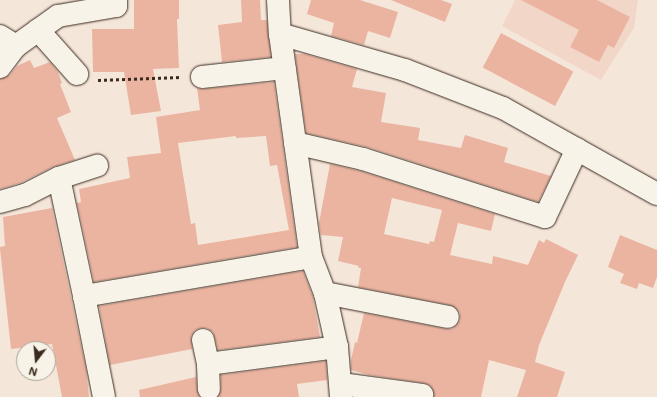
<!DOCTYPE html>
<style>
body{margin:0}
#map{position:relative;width:657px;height:397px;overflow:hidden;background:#f5e6da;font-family:Mali,sans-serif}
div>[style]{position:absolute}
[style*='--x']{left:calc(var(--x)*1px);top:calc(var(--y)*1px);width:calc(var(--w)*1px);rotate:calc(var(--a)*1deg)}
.built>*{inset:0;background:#f2d7c9}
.building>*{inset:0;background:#ebb4a1;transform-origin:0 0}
.path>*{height:2.5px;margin-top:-1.25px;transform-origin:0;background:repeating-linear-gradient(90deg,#3b2a1e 0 3px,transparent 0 6px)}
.roads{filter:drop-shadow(0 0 1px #3b2a1e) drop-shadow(0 0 1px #3b2a1e)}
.minor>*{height:22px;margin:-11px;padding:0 11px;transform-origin:11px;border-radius:11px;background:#f7f3e8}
span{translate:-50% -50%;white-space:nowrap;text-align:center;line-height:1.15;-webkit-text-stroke:3.5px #f7f3e8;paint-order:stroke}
.north{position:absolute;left:16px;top:341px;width:40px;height:40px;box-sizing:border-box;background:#f7f3e8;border:1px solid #aca397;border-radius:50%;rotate:196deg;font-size:11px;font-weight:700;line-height:16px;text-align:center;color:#3b2a1e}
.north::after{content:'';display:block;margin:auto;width:14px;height:18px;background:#3b2a1e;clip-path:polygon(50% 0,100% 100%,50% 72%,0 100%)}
</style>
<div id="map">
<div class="built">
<div style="clip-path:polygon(515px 0,638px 0,634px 28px,601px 80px,502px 26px)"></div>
</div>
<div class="building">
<div style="clip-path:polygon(134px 0,179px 0,179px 19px,177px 19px,179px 68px,153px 69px,161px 111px,131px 115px,124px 72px,93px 72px,92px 29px,134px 29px)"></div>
<div style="clip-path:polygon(241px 0,260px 0,261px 20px,267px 20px,271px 57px,222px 62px,218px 25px,242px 22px)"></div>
<div style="clip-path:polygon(311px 0,360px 0,398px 12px,390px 38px,368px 31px,364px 45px,331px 36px,334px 23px,307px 14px)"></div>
<div style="clip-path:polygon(391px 0,441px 0,452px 4px,445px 22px)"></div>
<div style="clip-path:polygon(521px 0,597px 0,630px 17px,614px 48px,608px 45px,599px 62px,570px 47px,579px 30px)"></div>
<div style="left:501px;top:33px;width:82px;height:39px;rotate:28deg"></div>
<div style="clip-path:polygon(295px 54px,305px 54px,357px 69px,352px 87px,386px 93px,381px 122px,420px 128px,418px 140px,461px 148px,465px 135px,508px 148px,504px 162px,551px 176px,538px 202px,367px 147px,306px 133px)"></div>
<div style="clip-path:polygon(30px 60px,34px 68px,50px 62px,58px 72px,62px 83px,60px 84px,71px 112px,57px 118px,75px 160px,53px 167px,20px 183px,0 189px,0 79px,10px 75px,17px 66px)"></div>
<div style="clip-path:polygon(evenodd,274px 82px,297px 247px,94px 282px,77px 203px,81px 202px,79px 189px,130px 178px,127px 157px,161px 153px,156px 117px,200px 110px,197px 88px,203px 89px,274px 82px,236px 136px,236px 138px,266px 136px,270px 166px,277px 165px,289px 230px,198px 245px,195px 223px,191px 224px,178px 143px,236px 136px)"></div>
<div style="clip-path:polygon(evenodd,330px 164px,360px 171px,495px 214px,491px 231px,458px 223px,450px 255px,492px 264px,493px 256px,528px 265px,539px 240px,544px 243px,546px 239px,578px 255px,565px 282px,539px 345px,535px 362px,565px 372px,557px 397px,517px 397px,526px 370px,489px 360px,481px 397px,434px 397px,433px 390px,430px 385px,424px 383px,369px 375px,351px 370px,351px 360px,355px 342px,357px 343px,364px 313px,446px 329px,452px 329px,457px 325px,460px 320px,460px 313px,456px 308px,450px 305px,358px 287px,361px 268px,358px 268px,359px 266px,338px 261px,343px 237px,321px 235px,319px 223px,330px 164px,392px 198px,442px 210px,434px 242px,430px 241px,429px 244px,384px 234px,392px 198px)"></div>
<div style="clip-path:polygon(52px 208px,86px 369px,89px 397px,62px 397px,52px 344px,11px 349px,0 249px,0 247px,5px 246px,3px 217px)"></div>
<div style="clip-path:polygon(620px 235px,657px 250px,657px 277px,653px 288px,639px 283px,637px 289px,620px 283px,624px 274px,608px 267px)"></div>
<div style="clip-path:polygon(303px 271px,313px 297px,320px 337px,218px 350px,213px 332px,207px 328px,201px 328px,195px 330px,191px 336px,192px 349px,110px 365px,99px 306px)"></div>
<div style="clip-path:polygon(326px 361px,327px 380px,297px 384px,299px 397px,218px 397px,221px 389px,221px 375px)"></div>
<div style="clip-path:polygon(196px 377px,197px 390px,200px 397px,140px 397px,139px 390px)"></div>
</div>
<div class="path">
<div style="--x:98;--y:80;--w:83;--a:-2.1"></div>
</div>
<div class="roads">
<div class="minor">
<div style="--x:278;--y:0;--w:34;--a:87"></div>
<div style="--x:280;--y:34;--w:225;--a:82.1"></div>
<div style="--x:311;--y:257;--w:39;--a:69"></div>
<div style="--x:325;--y:293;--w:55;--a:77.5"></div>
<div style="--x:337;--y:347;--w:50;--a:85.4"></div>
<div style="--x:38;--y:30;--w:59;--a:48.4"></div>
<div style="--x:280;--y:34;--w:130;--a:16.1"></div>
<div style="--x:405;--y:70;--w:105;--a:21.2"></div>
<div style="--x:503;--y:108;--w:176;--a:29.2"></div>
<div style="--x:0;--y:36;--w:19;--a:32"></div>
<div style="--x:0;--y:67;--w:26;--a:-53"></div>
<div style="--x:16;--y:46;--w:52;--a:-35.5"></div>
<div style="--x:58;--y:16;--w:59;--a:-9.8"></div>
<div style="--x:116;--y:6;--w:6;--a:-90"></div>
<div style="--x:202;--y:77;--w:83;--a:-6.2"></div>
<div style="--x:295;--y:143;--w:70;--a:13.2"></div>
<div style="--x:363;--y:159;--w:191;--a:17.7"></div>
<div style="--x:545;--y:217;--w:75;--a:-64.8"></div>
<div style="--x:59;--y:178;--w:40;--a:-18"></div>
<div style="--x:0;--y:202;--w:26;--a:-16"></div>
<div style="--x:25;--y:195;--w:38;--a:-27"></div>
<div style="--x:59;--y:178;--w:121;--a:78"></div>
<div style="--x:325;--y:293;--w:125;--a:11"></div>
<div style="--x:203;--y:340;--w:25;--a:78"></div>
<div style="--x:208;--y:364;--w:25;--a:88"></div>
<div style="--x:208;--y:364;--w:130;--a:-7.5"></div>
<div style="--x:341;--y:384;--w:82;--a:7.7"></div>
<div style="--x:104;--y:397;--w:103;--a:-101.2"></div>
<div style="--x:84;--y:296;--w:230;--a:-9.7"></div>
</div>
</div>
<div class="north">N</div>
</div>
